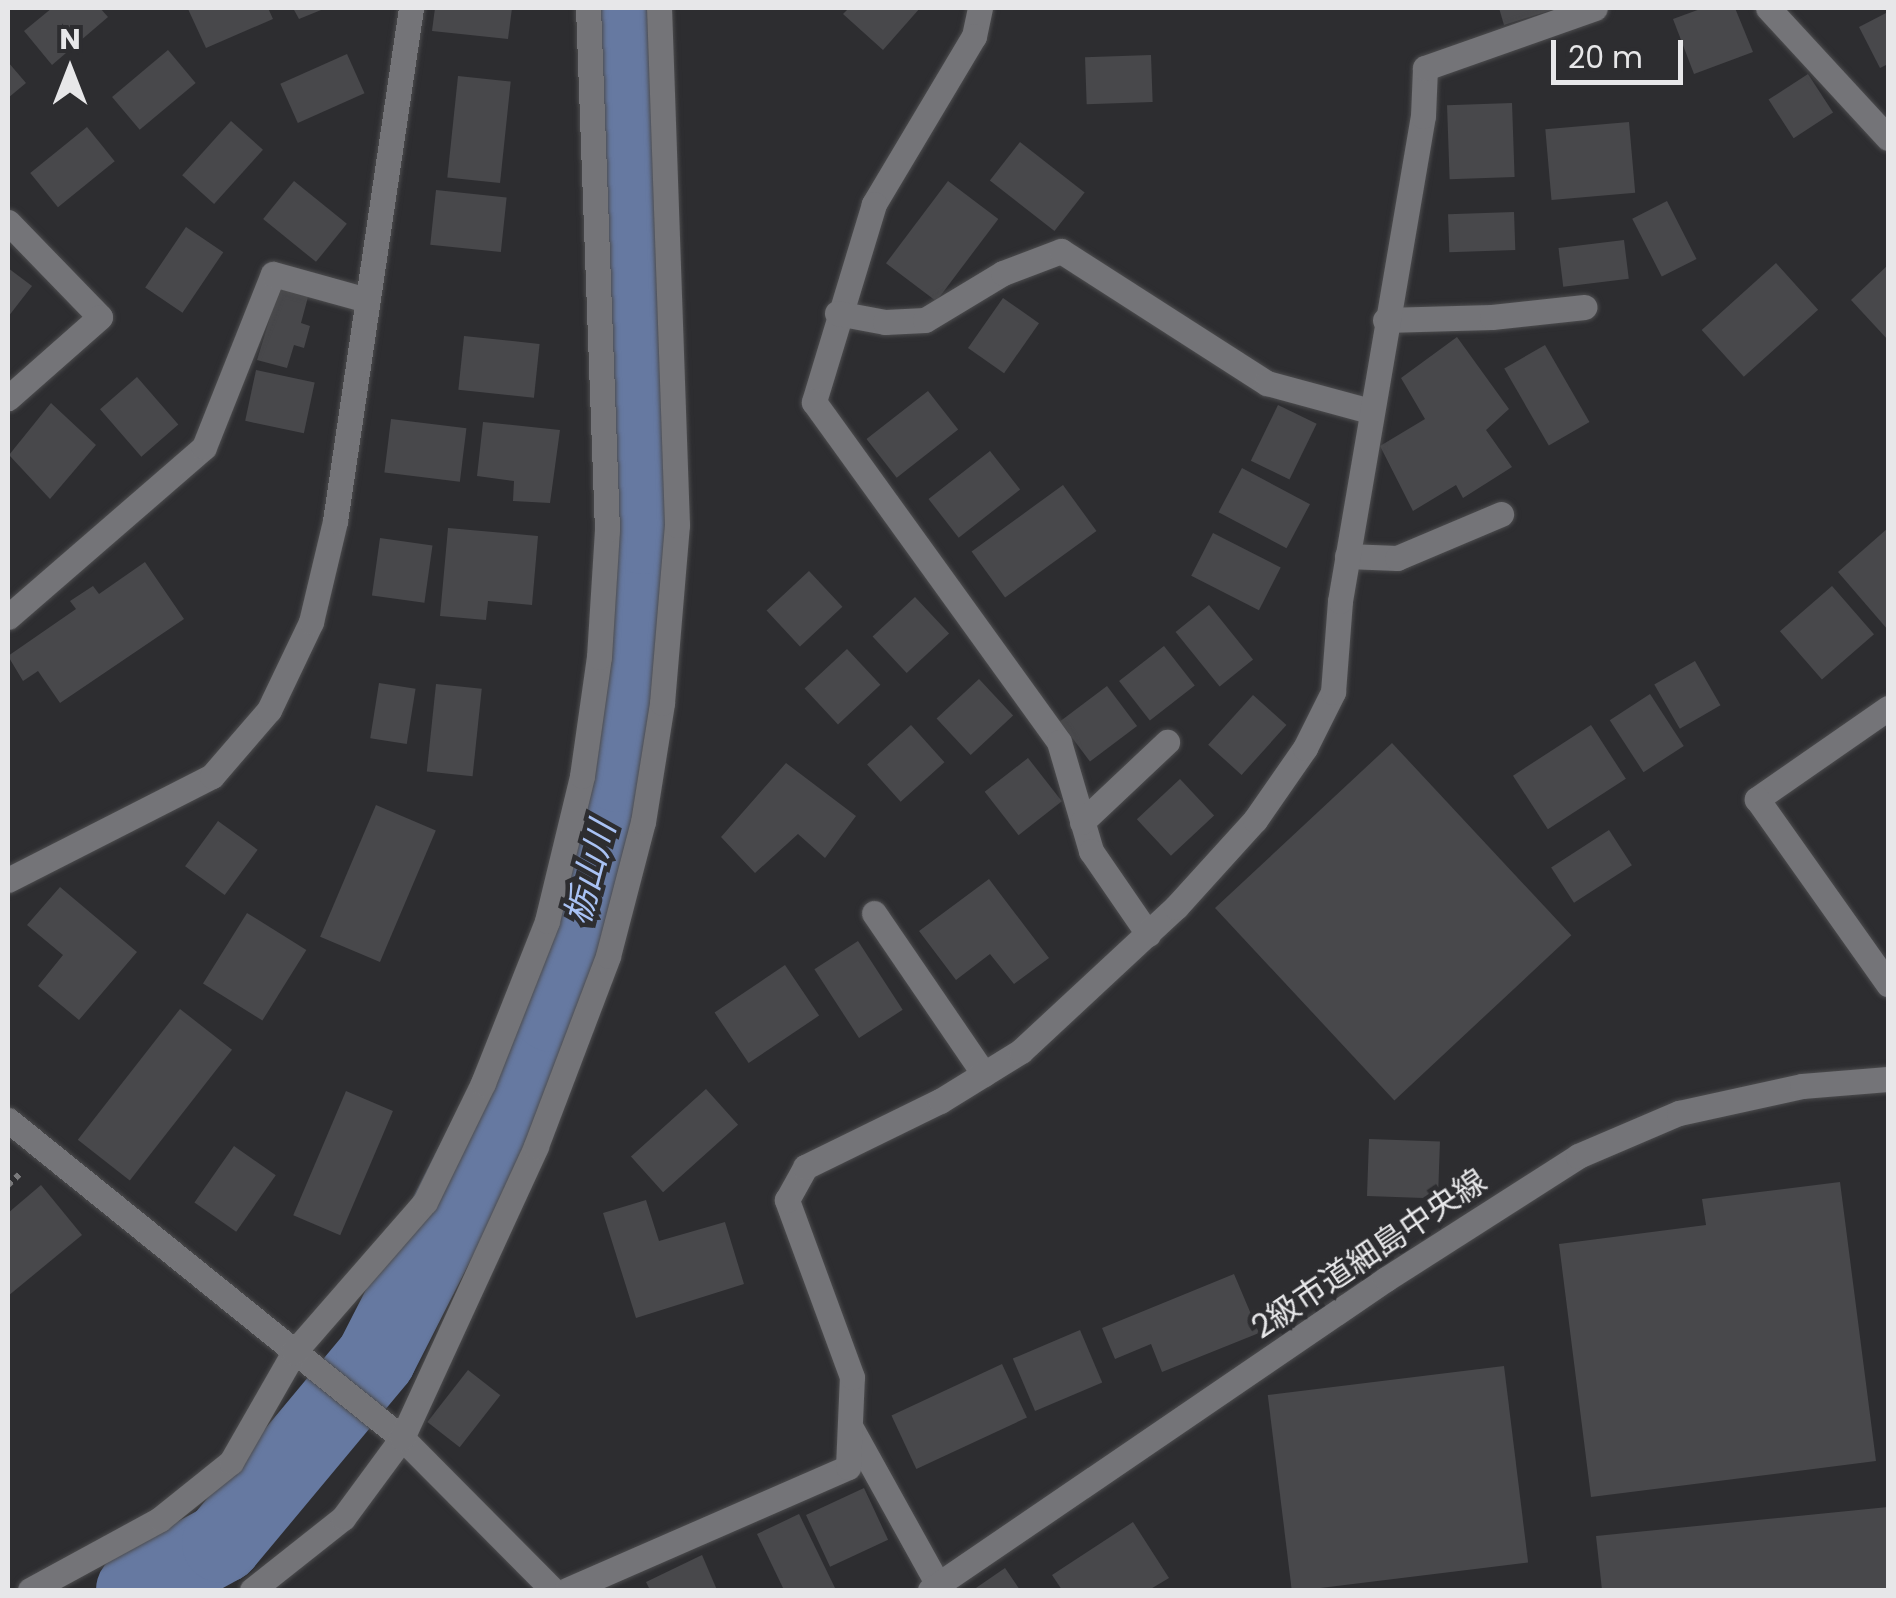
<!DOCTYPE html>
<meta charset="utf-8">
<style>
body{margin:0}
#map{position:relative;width:1896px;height:1598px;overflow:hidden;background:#2d2d30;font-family:Poppins,"Noto Sans JP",sans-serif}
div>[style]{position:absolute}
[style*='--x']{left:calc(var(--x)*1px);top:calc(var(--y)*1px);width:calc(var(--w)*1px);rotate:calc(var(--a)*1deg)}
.river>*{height:80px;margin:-40px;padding:0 40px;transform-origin:40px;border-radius:40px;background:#6679a1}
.building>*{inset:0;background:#48484b;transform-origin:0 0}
.path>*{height:6px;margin-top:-3px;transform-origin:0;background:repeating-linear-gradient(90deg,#79797b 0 5px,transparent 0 10px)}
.roads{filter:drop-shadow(0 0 2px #4c4c4e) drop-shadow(0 0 2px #4c4c4e)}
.minor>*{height:25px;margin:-12.5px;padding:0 12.5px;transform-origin:12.5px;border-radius:12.5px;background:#747478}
span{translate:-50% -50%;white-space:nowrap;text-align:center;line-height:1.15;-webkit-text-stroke:9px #2d2d30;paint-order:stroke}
.street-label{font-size:32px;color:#e7e7e9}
.water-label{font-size:35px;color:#a9c2f4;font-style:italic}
.frame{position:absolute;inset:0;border:10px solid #e7e7e9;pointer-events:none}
.north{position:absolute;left:20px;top:20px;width:100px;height:100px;-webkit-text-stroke:8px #2d2d30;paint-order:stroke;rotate:0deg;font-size:28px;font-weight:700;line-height:40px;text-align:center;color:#e7e7e9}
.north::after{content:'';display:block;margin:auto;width:35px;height:45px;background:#e7e7e9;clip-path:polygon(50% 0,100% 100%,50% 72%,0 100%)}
.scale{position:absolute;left:1551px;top:40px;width:132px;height:45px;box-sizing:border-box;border:5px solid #e7e7e9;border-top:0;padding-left:12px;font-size:30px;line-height:35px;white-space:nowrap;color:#e7e7e9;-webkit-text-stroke:8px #2d2d30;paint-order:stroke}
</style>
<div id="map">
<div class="river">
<div style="--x:136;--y:1590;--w:98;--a:-28.7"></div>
<div style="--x:222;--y:1543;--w:241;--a:-50.2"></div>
<div style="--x:376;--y:1358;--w:388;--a:-63"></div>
<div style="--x:552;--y:1012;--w:249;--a:-74.6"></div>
<div style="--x:618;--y:772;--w:239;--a:-84"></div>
<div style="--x:643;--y:534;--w:526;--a:-91.96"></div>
</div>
<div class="building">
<div style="clip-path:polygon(52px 8px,100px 8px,108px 17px,52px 65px,24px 31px)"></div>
<div style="clip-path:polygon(268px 8px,273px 19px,206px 48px,188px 9px)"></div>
<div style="clip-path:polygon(293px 8px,326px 8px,299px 19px)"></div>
<div style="clip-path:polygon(435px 8px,512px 8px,508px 39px,432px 31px)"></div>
<div style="clip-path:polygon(849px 8px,920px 8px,883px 50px,843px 14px)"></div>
<div style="clip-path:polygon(1499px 8px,1558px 8px,1504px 25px)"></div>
<div style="clip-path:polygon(1703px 8px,1735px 8px,1753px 52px,1694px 74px,1673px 19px)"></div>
<div style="clip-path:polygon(1888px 12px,1888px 64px,1880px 68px,1859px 27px)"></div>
<div style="left:168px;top:50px;width:43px;height:73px;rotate:50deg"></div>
<div style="left:347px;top:54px;width:43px;height:73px;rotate:66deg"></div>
<div style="left:1151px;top:55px;width:47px;height:66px;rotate:88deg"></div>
<div style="clip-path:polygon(8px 62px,26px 83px,8px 98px)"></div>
<div style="left:1808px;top:74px;width:46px;height:47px;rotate:57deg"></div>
<div style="left:458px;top:76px;width:53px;height:102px;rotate:6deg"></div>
<div style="left:1512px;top:103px;width:74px;height:65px;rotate:88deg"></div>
<div style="left:231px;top:121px;width:43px;height:73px;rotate:42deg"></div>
<div style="left:1629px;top:122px;width:71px;height:84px;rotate:85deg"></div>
<div style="left:87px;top:127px;width:44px;height:73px;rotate:51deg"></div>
<div style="left:1020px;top:142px;width:82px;height:49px;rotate:38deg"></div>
<div style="left:294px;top:181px;width:68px;height:49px;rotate:39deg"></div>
<div style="left:948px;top:181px;width:63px;height:103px;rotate:37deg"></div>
<div style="left:436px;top:190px;width:71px;height:55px;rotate:6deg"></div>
<div style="left:1667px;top:201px;width:65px;height:39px;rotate:63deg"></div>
<div style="left:1514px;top:212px;width:38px;height:66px;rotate:88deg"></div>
<div style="left:186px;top:227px;width:45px;height:73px;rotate:34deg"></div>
<div style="left:1624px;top:240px;width:39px;height:66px;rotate:83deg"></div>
<div style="left:1776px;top:263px;width:63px;height:100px;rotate:48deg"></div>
<div style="clip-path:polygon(1888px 265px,1888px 340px,1851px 300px)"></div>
<div style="clip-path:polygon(8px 268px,32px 286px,8px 317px)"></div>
<div style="clip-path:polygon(279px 288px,308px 297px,301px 323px,310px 326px,304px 348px,294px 345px,287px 368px,257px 360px)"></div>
<div style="left:1003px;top:298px;width:44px;height:61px;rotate:35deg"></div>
<div style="left:464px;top:336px;width:76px;height:54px;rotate:6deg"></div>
<div style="clip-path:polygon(1457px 337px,1509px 409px,1486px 430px,1512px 467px,1463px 498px,1456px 485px,1413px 511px,1380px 446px,1425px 419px,1401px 378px)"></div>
<div style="left:1545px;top:345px;width:89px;height:47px;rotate:60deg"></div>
<div style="left:256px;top:370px;width:60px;height:52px;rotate:12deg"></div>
<div style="left:137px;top:377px;width:63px;height:49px;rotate:49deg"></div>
<div style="left:928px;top:391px;width:49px;height:78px;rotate:52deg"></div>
<div style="clip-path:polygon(51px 403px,96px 445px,50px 499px,9px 455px)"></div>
<div style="left:1278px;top:405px;width:43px;height:62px;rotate:26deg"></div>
<div style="left:391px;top:419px;width:76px;height:54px;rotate:7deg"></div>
<div style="clip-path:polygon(483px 422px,560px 430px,550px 503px,513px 501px,514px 481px,477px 476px)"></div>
<div style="left:990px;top:451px;width:49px;height:78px;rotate:52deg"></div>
<div style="left:1242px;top:468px;width:77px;height:50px;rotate:28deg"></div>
<div style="left:1063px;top:485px;width:57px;height:113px;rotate:54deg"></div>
<div style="clip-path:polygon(448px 528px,538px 536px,532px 605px,488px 601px,486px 620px,440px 616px)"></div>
<div style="clip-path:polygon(1888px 528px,1888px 630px,1838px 572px)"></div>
<div style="left:1213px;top:533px;width:76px;height:48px;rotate:27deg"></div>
<div style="left:380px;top:538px;width:53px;height:58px;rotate:8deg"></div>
<div style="clip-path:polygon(145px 562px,184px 619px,60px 703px,38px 671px,23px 681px,8px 656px,76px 609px,70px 601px,93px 586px,99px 594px)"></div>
<div style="left:809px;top:571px;width:49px;height:58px;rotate:47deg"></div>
<div style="left:1832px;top:586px;width:64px;height:69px;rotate:49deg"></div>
<div style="left:915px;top:597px;width:50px;height:58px;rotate:47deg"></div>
<div style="left:1209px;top:605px;width:70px;height:43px;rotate:51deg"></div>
<div style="left:1164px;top:646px;width:50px;height:57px;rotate:52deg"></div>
<div style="left:847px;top:649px;width:49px;height:58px;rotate:47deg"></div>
<div style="left:1695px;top:661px;width:51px;height:47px;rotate:60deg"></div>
<div style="left:979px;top:679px;width:50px;height:58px;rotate:47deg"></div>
<div style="left:379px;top:683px;width:37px;height:56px;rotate:9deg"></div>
<div style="left:436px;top:684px;width:46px;height:88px;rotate:6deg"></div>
<div style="left:1107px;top:686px;width:50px;height:59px;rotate:53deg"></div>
<div style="left:1650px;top:694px;width:62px;height:48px;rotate:57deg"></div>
<div style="left:1253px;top:695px;width:45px;height:67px;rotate:42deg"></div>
<div style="left:911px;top:725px;width:50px;height:59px;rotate:48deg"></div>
<div style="left:1591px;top:725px;width:64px;height:93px;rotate:57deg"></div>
<div style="left:1392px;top:743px;width:263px;height:242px;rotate:47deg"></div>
<div style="left:1028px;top:758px;width:55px;height:55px;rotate:52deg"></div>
<div style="clip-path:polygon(786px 763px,856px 816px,825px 858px,798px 834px,755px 873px,721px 837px)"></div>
<div style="left:1180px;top:779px;width:50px;height:59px;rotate:47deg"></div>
<div style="left:376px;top:805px;width:65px;height:143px;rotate:23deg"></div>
<div style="left:218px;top:821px;width:49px;height:56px;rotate:36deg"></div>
<div style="left:1609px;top:830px;width:42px;height:69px;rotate:57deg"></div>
<div style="clip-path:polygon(989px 879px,1049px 958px,1014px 984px,990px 954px,956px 980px,919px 931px)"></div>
<div style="clip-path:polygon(60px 887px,137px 952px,79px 1020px,38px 986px,63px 955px,27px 925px)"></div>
<div style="left:247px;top:913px;width:70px;height:83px;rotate:32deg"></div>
<div style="left:858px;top:941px;width:82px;height:52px;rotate:57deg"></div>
<div style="left:785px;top:965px;width:61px;height:85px;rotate:56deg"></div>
<div style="left:180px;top:1009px;width:66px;height:166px;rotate:38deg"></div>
<div style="left:706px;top:1089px;width:48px;height:101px;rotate:48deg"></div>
<div style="left:346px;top:1091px;width:51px;height:135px;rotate:23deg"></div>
<div style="left:1369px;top:1139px;width:71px;height:57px;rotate:2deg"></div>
<div style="left:234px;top:1146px;width:51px;height:69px;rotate:35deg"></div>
<div style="clip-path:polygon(1840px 1182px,1876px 1461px,1591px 1497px,1559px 1244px,1706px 1225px,1702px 1199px)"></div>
<div style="clip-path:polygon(41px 1185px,82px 1235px,8px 1296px,8px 1213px)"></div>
<div style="clip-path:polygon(646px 1200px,659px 1241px,725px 1222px,744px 1284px,636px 1318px,603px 1213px)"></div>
<div style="clip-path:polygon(1234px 1274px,1259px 1333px,1162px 1372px,1151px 1344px,1115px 1359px,1102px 1328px)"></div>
<div style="left:1080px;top:1330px;width:57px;height:73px;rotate:67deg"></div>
<div style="left:1002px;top:1364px;width:59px;height:122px;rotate:65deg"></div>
<div style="left:1504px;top:1366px;width:198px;height:238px;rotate:83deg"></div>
<div style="left:468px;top:1370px;width:41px;height:66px;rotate:38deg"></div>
<div style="left:864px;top:1488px;width:57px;height:64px;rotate:65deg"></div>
<div style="clip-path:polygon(1888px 1507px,1888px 1590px,1602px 1590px,1596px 1536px)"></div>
<div style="clip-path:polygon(799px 1514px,836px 1590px,784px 1590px,757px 1534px)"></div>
<div style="clip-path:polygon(1133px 1522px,1169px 1578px,1149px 1590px,1062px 1590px,1052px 1575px)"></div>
<div style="clip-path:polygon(702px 1555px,717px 1590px,650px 1590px,646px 1582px)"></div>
<div style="clip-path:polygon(1005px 1568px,1020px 1590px,973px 1590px)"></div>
</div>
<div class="path">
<div style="--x:8;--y:1185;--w:19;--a:-43"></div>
</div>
<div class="roads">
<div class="minor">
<div style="--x:980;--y:8;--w:29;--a:102"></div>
<div style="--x:974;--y:36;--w:196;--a:120.8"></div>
<div style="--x:874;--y:204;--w:207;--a:106.9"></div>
<div style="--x:814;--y:402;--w:419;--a:54.2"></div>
<div style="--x:1059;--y:742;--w:114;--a:73.6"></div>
<div style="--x:1091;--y:851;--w:101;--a:55.5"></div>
<div style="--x:1768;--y:8;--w:177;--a:47.3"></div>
<div style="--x:8;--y:222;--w:132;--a:45.9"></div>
<div style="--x:100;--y:317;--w:123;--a:138.6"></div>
<div style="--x:837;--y:313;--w:49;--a:10.6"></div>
<div style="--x:885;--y:322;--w:40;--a:-2.9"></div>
<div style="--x:925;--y:320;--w:91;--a:-31.1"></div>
<div style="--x:1003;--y:273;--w:62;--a:-20.8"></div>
<div style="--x:1061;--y:251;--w:245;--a:32.7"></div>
<div style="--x:1267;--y:383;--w:107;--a:15.2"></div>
<div style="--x:1385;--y:320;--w:107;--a:-1.6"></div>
<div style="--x:1492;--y:317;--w:93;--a:-6.2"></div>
<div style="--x:1347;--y:556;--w:50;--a:2.3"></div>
<div style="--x:1397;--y:558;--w:113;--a:-22.9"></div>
<div style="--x:8;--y:617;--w:259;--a:-40.9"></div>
<div style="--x:204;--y:447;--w:186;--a:-68.3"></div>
<div style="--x:273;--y:274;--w:98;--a:15.5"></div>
<div style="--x:1888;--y:708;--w:160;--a:145.2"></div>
<div style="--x:1757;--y:799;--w:227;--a:54.7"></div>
<div style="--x:1082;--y:822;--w:117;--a:-43.3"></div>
<div style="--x:8;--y:880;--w:229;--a:-27"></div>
<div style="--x:212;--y:776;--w:87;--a:-49.2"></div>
<div style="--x:269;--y:710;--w:98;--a:-64.5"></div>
<div style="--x:311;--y:622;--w:104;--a:-76.6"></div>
<div style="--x:335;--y:521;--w:519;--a:-81.57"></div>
<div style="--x:874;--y:913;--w:195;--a:55.7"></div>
<div style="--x:8;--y:1120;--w:506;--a:38.91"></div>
<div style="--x:402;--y:1438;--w:214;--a:45.2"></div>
<div style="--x:850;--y:1426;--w:182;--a:61"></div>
<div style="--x:30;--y:1590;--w:148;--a:-28.6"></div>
<div style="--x:160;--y:1519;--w:91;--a:-38.8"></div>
<div style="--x:231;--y:1462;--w:127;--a:-60.2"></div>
<div style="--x:294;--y:1352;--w:199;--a:-48.9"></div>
<div style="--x:425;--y:1202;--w:132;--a:-64"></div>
<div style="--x:483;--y:1083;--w:174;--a:-68.4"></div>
<div style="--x:547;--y:921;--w:149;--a:-76.4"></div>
<div style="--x:582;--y:776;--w:120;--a:-81.9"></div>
<div style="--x:599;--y:657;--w:127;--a:-86.4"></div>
<div style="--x:607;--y:530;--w:522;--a:-92.08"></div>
<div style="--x:252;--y:1590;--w:116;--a:-38.4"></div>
<div style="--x:343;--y:1518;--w:99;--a:-53.6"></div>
<div style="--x:402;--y:1438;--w:321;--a:-65.3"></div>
<div style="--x:536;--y:1146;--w:203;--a:-69.2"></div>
<div style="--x:608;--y:956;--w:138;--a:-75.4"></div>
<div style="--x:643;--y:822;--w:121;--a:-80.9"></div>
<div style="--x:662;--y:703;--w:179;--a:-85.2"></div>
<div style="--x:677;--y:525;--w:517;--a:-91.99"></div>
<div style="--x:567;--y:1590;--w:307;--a:-23.6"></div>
<div style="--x:848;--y:1467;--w:90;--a:-87.5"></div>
<div style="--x:852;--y:1377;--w:189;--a:-110.2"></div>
<div style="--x:787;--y:1200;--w:38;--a:-61"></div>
<div style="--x:805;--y:1167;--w:150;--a:-26.1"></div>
<div style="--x:940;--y:1101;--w:95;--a:-31.7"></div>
<div style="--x:1021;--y:1051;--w:212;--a:-42.9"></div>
<div style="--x:1176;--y:907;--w:118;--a:-47.8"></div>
<div style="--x:1255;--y:820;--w:88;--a:-55.2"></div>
<div style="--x:1305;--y:748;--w:63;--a:-63.4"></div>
<div style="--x:1333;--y:692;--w:91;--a:-85.6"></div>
<div style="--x:1340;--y:601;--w:492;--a:-80.3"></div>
<div style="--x:1423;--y:116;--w:48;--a:-87.6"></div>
<div style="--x:1425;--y:68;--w:180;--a:-19.4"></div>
<div style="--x:930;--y:1590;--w:552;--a:-34.29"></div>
<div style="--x:1386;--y:1279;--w:228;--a:-32.6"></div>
<div style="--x:1578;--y:1156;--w:110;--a:-23.1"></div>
<div style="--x:1679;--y:1113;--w:126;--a:-12.4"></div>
<div style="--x:1802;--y:1086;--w:86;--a:-4.7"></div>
</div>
</div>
<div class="street-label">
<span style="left:1369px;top:1254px;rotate:-34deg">2級市道細島中央線</span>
</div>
<div class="water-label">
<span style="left:590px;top:873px;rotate:-75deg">栃山川</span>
</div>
<div class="frame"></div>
<div class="north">N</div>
<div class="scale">20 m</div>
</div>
